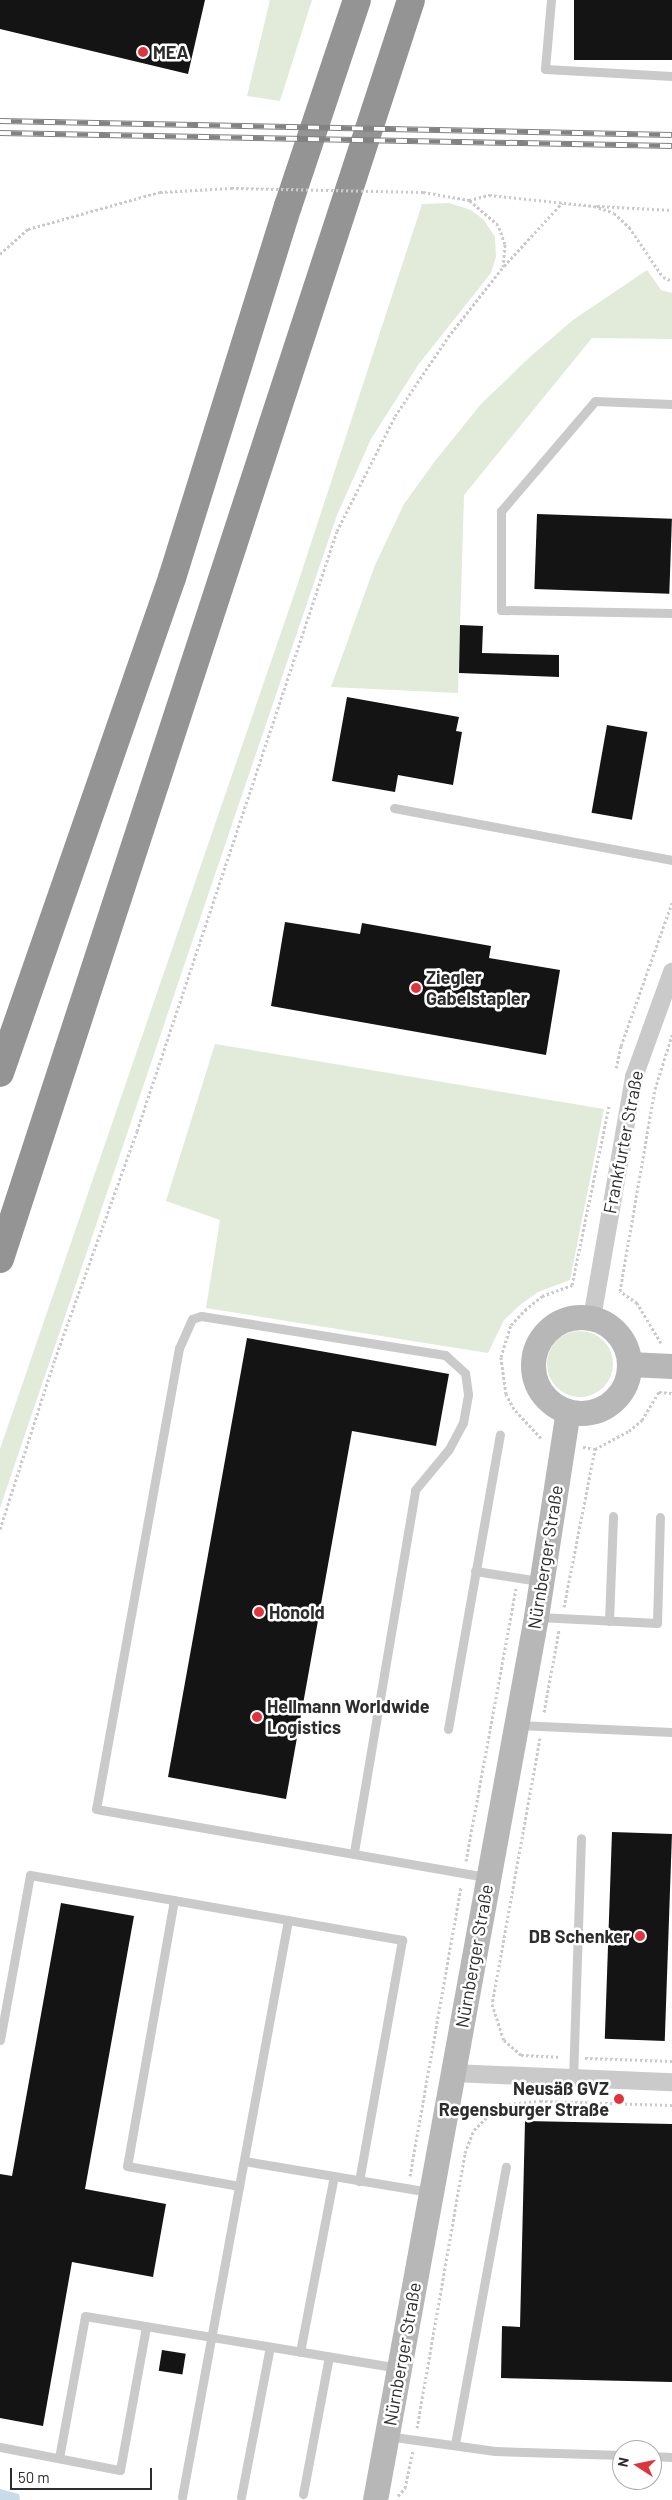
<!DOCTYPE html>
<meta charset="utf-8">
<style>
body{margin:0}
#map{position:relative;width:672px;height:2500px;overflow:hidden;background:#fff;font-family:Barlow,sans-serif}
div>[style]{position:absolute}
[style*='--x']{left:calc(var(--x)*1px);top:calc(var(--y)*1px);width:calc(var(--w)*1px);rotate:calc(var(--a)*1deg)}
.green>*{inset:0;background:#e2eada}
.round{border-radius:50%}
.water>*{inset:0;background:#c7dbe9}
.building>*{inset:0;background:#141414;transform-origin:0 0}
.path>*{height:3px;margin-top:-1.5px;transform-origin:0;background:repeating-linear-gradient(90deg,#cacaca 0 2.5px,transparent 0 5px)}
.lane>*{height:9px;margin:-4.5px;padding:0 4.5px;transform-origin:4.5px;border-radius:4.5px;background:#cacaca}
.street>*{height:18px;margin:-9px;padding:0 9px;transform-origin:9px;border-radius:9px;background:#cacaca}
.secondary>*{height:25px;margin:-12.5px;padding:0 12.5px;transform-origin:12.5px;border-radius:12.5px;background:#b7b7b7}
.secondary>.ring{margin:-12.5px;padding:0;box-sizing:content-box;background:none;border:25px solid #b7b7b7;border-radius:50%}
.highway>*{height:28px;margin:-14px;padding:0 14px;transform-origin:14px;border-radius:14px;background:#949494}
.rail>*{height:5.5px;margin-top:-2.75px;transform-origin:0;background:repeating-linear-gradient(90deg,#fff 0 11px,#828282 0 22px);box-sizing:border-box;border-block:1px solid #828282}
.path-bridge>*{height:3px;margin-top:-1.5px;transform-origin:0;background:repeating-linear-gradient(90deg,#cacaca 0 2.5px,transparent 0 5px)}
.dots>*{width:14px;height:14px;translate:-50% -50%;box-sizing:border-box;border:2px solid #fff;border-radius:50%}
span{translate:-50% -50%;white-space:nowrap;text-align:center;line-height:1.15;-webkit-text-stroke:5px #fff;paint-order:stroke}
.poi-label{font-size:18px;color:#2d2d2d;font-weight:700}
.left{translate:0 -50%;text-align:left}
.right{translate:-100% -50%;text-align:right}
.street-label{font-size:18px;color:#2d2d2d}
.north{position:absolute;left:612px;top:2440px;width:50px;height:50px;box-sizing:border-box;background:#fff;border:1px solid #ababab;border-radius:50%;rotate:281deg;font-size:14px;font-weight:700;line-height:20px;text-align:center;color:#2d2d2d}
.north::after{content:'';display:block;margin:auto;width:18px;height:22px;background:#df343e;clip-path:polygon(50% 0,100% 100%,50% 72%,0 100%)}
.scale{position:absolute;left:10px;top:2468px;width:142px;height:22px;box-sizing:border-box;border:2px solid #2d2d2d;border-top:0;padding-left:6px;font-size:15px;line-height:18px;white-space:nowrap;color:#2d2d2d;-webkit-text-stroke:4px #fff;paint-order:stroke}
</style>
<div id="map">
<div class="green">
<div style="clip-path:polygon(270px 0,312px 0,280px 101px,247px 96px)"></div>
<div style="clip-path:polygon(449px 203px,471px 210px,484px 220px,495px 237px,496px 257px,491px 273px,418px 365px,371px 439px,337px 515px,0 1508px,0 1449px,297px 586px,422px 204px)"></div>
<div style="clip-path:polygon(647px 270px,661px 290px,672px 293px,672px 339px,592px 338px,464px 495px,458px 693px,331px 687px,375px 565px,404px 504px,435px 461px,481px 404px,531px 356px,573px 320px)"></div>
<div style="clip-path:polygon(215px 1044px,604px 1109px,570px 1280px,538px 1292px,520px 1305px,504px 1320px,488px 1353px,206px 1308px,220px 1220px,166px 1201px)"></div>
<div class="round" style="left:547px;top:1331px;width:66px;height:66px"></div>
</div>
<div class="water">
<div style="clip-path:polygon(0 2489px,19px 2494px,20px 2500px,0 2500px)"></div>
</div>
<div class="building">
<div style="clip-path:polygon(0 0,205px 0,188px 74px,0 29px)"></div>
<div style="left:574px;top:0;width:98px;height:60px"></div>
<div style="left:537px;top:514px;width:135px;height:75px;rotate:2deg"></div>
<div style="clip-path:polygon(460px 625px,483px 626px,482px 653px,559px 655px,559px 677px,459px 673px)"></div>
<div style="clip-path:polygon(347px 697px,459px 717px,456px 731px,462px 732px,453px 785px,398px 775px,395px 792px,332px 781px)"></div>
<div style="left:607px;top:725px;width:41px;height:89px;rotate:10deg"></div>
<div style="clip-path:polygon(285px 922px,360px 934px,362px 923px,491px 946px,489px 958px,560px 970px,546px 1055px,271px 1006px)"></div>
<div style="clip-path:polygon(247px 1338px,449px 1374px,436px 1446px,352px 1431px,286px 1799px,168px 1777px)"></div>
<div style="left:612px;top:1832px;width:60px;height:207px;rotate:2deg"></div>
<div style="clip-path:polygon(61px 1903px,134px 1916px,85px 2189px,166px 2204px,153px 2277px,72px 2262px,43px 2426px,0 2418px,0 2174px,12px 2176px)"></div>
<div style="clip-path:polygon(525px 2121px,672px 2124px,672px 2382px,501px 2378px,502px 2326px,520px 2327px)"></div>
<div style="left:162px;top:2350px;width:24px;height:21px;rotate:9deg"></div>
</div>
<div class="path">
<div style="--x:423;--y:192;--w:47;--a:9.9"></div>
<div style="--x:469;--y:200;--w:21;--a:-14"></div>
<div style="--x:489;--y:195;--w:106;--a:6"></div>
<div style="--x:594;--y:206;--w:21;--a:19"></div>
<div style="--x:614;--y:213;--w:21;--a:43"></div>
<div style="--x:629;--y:227;--w:60;--a:55.8"></div>
<div style="--x:663;--y:277;--w:10;--a:24"></div>
<div style="--x:597;--y:206;--w:75;--a:3.1"></div>
<div style="--x:0;--y:254;--w:38;--a:-42"></div>
<div style="--x:28;--y:229;--w:137;--a:-15.7"></div>
<div style="--x:160;--y:192;--w:71;--a:-3.2"></div>
<div style="--x:504;--y:266;--w:86;--a:-47.4"></div>
<div style="--x:616;--y:1068;--w:23;--a:-77"></div>
<div style="--x:621;--y:1046;--w:152;--a:-70.4"></div>
<div style="--x:661;--y:1343;--w:47;--a:-121"></div>
<div style="--x:637;--y:1303;--w:21;--a:-145"></div>
<div style="--x:620;--y:1291;--w:205;--a:-80.2"></div>
<div style="--x:655;--y:1089;--w:57;--a:-72.5"></div>
<div style="--x:541;--y:1438;--w:40;--a:-133"></div>
<div style="--x:514;--y:1409;--w:17;--a:-118"></div>
<div style="--x:506;--y:1394;--w:37;--a:-98"></div>
<div style="--x:501;--y:1357;--w:34;--a:-73"></div>
<div style="--x:511;--y:1325;--w:21;--a:-47"></div>
<div style="--x:525;--y:1310;--w:22;--a:-39"></div>
<div style="--x:542;--y:1296;--w:32;--a:-20"></div>
<div style="--x:572;--y:1285;--w:183;--a:-78.3"></div>
<div style="--x:583;--y:1447;--w:12;--a:9"></div>
<div style="--x:0;--y:1529;--w:179;--a:-72.1"></div>
<div style="--x:55;--y:1359;--w:242;--a:-70.2"></div>
<div style="--x:137;--y:1131;--w:632;--a:-71.57"></div>
<div style="--x:337;--y:531;--w:129;--a:-63.2"></div>
<div style="--x:395;--y:416;--w:95;--a:-56.1"></div>
<div style="--x:448;--y:337;--w:89;--a:-51.8"></div>
<div style="--x:503;--y:267;--w:23;--a:-85"></div>
<div style="--x:505;--y:244;--w:20;--a:-110"></div>
<div style="--x:498;--y:225;--w:38;--a:-139"></div>
<div style="--x:564;--y:1607;--w:161;--a:-78.9"></div>
<div style="--x:595;--y:1449;--w:38;--a:-28"></div>
<div style="--x:629;--y:1431;--w:17;--a:-40"></div>
<div style="--x:642;--y:1420;--w:33;--a:-59"></div>
<div style="--x:659;--y:1392;--w:13;--a:4"></div>
<div style="--x:544;--y:1712;--w:83;--a:-79.6"></div>
<div style="--x:540;--y:1738;--w:270;--a:100.2"></div>
<div style="--x:492;--y:2004;--w:38;--a:72"></div>
<div style="--x:504;--y:2040;--w:23;--a:41"></div>
<div style="--x:521;--y:2055;--w:40;--a:2.9"></div>
<div style="--x:466;--y:1861;--w:277;--a:-79.6"></div>
<div style="--x:585;--y:2058;--w:87;--a:2"></div>
<div style="--x:410;--y:2176;--w:293;--a:-80"></div>
<div style="--x:417;--y:2428;--w:279;--a:-80.1"></div>
<div style="--x:465;--y:2153;--w:25;--a:-69"></div>
<div style="--x:474;--y:2130;--w:25;--a:-45"></div>
<div style="--x:492;--y:2112;--w:19;--a:-25"></div>
<div style="--x:509;--y:2104;--w:31;--a:-6"></div>
<div style="--x:540;--y:2101;--w:132;--a:1.7"></div>
<div style="--x:398;--y:2496;--w:11;--a:-49"></div>
<div style="--x:405;--y:2488;--w:38;--a:-78"></div>
</div>
<div class="lane">
<div style="--x:551;--y:0;--w:69;--a:95"></div>
<div style="--x:545;--y:69;--w:127;--a:3.2"></div>
<div style="--x:672;--y:404;--w:77;--a:-177.8"></div>
<div style="--x:595;--y:401;--w:145;--a:130.5"></div>
<div style="--x:501;--y:511;--w:99;--a:90"></div>
<div style="--x:501;--y:610;--w:171;--a:1"></div>
<div style="--x:394;--y:808;--w:283;--a:10.6"></div>
<div style="--x:475;--y:1571;--w:65;--a:8.9"></div>
<div style="--x:539;--y:1617;--w:118;--a:2.9"></div>
<div style="--x:657;--y:1623;--w:106;--a:-88.4"></div>
<div style="--x:609;--y:1621;--w:105;--a:-87.8"></div>
<div style="--x:518;--y:1725;--w:154;--a:2.6"></div>
<div style="--x:448;--y:1729;--w:299;--a:-80"></div>
<div style="--x:354;--y:1852;--w:367;--a:-80.4"></div>
<div style="--x:415;--y:1490;--w:53;--a:-50.3"></div>
<div style="--x:449;--y:1449;--w:30;--a:-62"></div>
<div style="--x:463;--y:1423;--w:29;--a:-80"></div>
<div style="--x:468;--y:1394;--w:21;--a:-98"></div>
<div style="--x:465;--y:1373;--w:27;--a:-138"></div>
<div style="--x:445;--y:1355;--w:247;--a:-170.9"></div>
<div style="--x:201;--y:1316;--w:9;--a:162"></div>
<div style="--x:192;--y:1319;--w:32;--a:114"></div>
<div style="--x:179;--y:1348;--w:468;--a:100.2"></div>
<div style="--x:96;--y:1809;--w:397;--a:9.9"></div>
<div style="--x:174;--y:1900;--w:270;--a:100"></div>
<div style="--x:127;--y:2166;--w:114;--a:10.1"></div>
<div style="--x:0;--y:2040;--w:168;--a:-79.7"></div>
<div style="--x:30;--y:1875;--w:378;--a:9.9"></div>
<div style="--x:402;--y:1940;--w:245;--a:100.1"></div>
<div style="--x:573;--y:2079;--w:241;--a:-88.1"></div>
<div style="--x:244;--y:2161;--w:188;--a:9.5"></div>
<div style="--x:300;--y:2352;--w:179;--a:-79.1"></div>
<div style="--x:387;--y:2436;--w:109;--a:7.9"></div>
<div style="--x:495;--y:2451;--w:127;--a:1.8"></div>
<div style="--x:455;--y:2444;--w:282;--a:-79.6"></div>
<div style="--x:0;--y:2447;--w:122;--a:10.9"></div>
<div style="--x:120;--y:2470;--w:145;--a:-79.7"></div>
<div style="--x:652;--y:2456;--w:20;--a:3"></div>
<div style="--x:59;--y:2458;--w:144;--a:-79.6"></div>
<div style="--x:85;--y:2316;--w:318;--a:9.4"></div>
<div style="--x:303;--y:2494;--w:139;--a:-79.3"></div>
<div style="--x:182;--y:2497;--w:587;--a:-79.59"></div>
<div style="--x:241;--y:2497;--w:153;--a:-79.1"></div>
</div>
<div class="street">
<div style="--x:592;--y:1318;--w:245;--a:-80.1"></div>
<div style="--x:634;--y:1077;--w:112;--a:-70.1"></div>
<div style="--x:453;--y:2073;--w:219;--a:2.4"></div>
</div>
<div class="secondary">
<div class="ring" style="left:533px;top:1317px;width:71px;height:71px"></div>
<div style="--x:629;--y:1364;--w:43;--a:2.7"></div>
<div style="--x:375;--y:2500;--w:898;--a:-79.67"></div>
<div style="--x:536;--y:1617;--w:208;--a:-81.2"></div>
</div>
<div class="highway">
<div style="--x:0;--y:1073;--w:524;--a:-70.84"></div>
<div style="--x:172;--y:578;--w:390;--a:-72.7"></div>
<div style="--x:288;--y:206;--w:217;--a:-71.5"></div>
<div style="--x:0;--y:1259;--w:1324;--a:-71.92"></div>
</div>
<div class="rail">
<div style="--x:0;--y:121;--w:672;--a:1.19"></div>
<div style="--x:0;--y:133;--w:672;--a:1.11"></div>
</div>
<div class="path-bridge">
<div style="--x:231;--y:188;--w:192;--a:1.2"></div>
</div>
<div class="dots">
<div style="left:143px;top:52px;background:#df343e"></div>
<div style="left:416px;top:988px;background:#df343e"></div>
<div style="left:259px;top:1612px;background:#df343e"></div>
<div style="left:257px;top:1717px;background:#df343e"></div>
<div style="left:640px;top:1936px;background:#df343e"></div>
<div style="left:619px;top:2099px;background:#df343e"></div>
</div>
<div class="poi-label">
<span class="left" style="left:153px;top:52px">MEA</span>
<span class="left" style="left:426px;top:988px">Ziegler<br>Gabelstapler</span>
<span class="left" style="left:269px;top:1612px">Honold</span>
<span class="left" style="left:267px;top:1717px">Hellmann Worldwide<br>Logistics</span>
<span class="right" style="left:630px;top:1936px">DB Schenker</span>
<span class="right" style="left:609px;top:2099px">Neusäß GVZ<br>Regensburger Straße</span>
</div>
<div class="street-label">
<span style="left:623px;top:1142px;rotate:-79deg">Frankfurter Straße</span>
<span style="left:545px;top:1557px;rotate:-81deg">Nürnberger Straße</span>
<span style="left:474px;top:1956px;rotate:-80deg">Nürnberger Straße</span>
<span style="left:402px;top:2354px;rotate:-80deg">Nürnberger Straße</span>
</div>
<div class="north">N</div>
<div class="scale">50 m</div>
</div>
